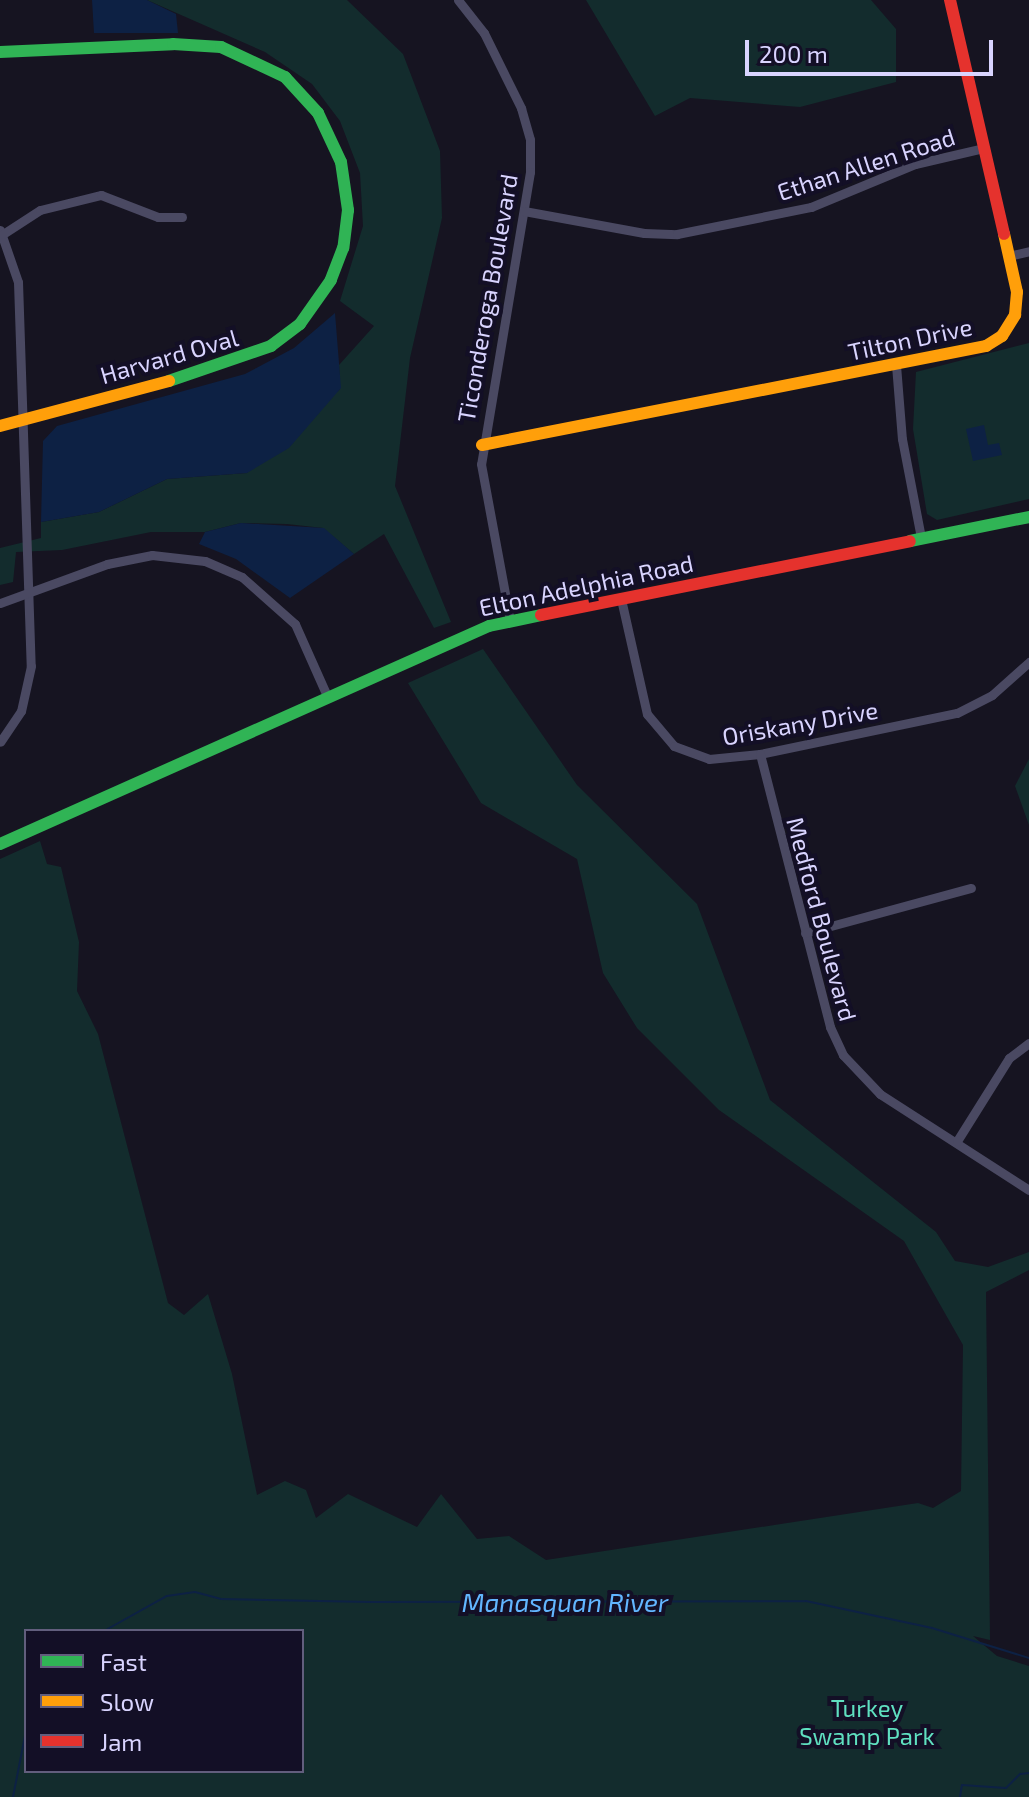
<!DOCTYPE html>
<style>
body{margin:0}
#map{position:relative;width:1029px;height:1797px;overflow:hidden;background:#161421;font-family:"Exo 2",sans-serif}
div>[style]{position:absolute}
[style*='--x']{left:calc(var(--x)*1px);top:calc(var(--y)*1px);width:calc(var(--w)*1px);rotate:calc(var(--a)*1deg)}
.green>*{inset:0;background:#132c2d}
.water>*{inset:0;background:#0d2144}
.stream>*{height:2px;margin:-1px;padding:0 1px;transform-origin:1px;border-radius:1px;background:#0d2144}
.street>*{height:9px;margin:-4.5px;padding:0 4.5px;transform-origin:4.5px;border-radius:4.5px;background:#4a4962}
.fast>*{height:12px;margin:-6px;padding:0 6px;transform-origin:6px;border-radius:6px;background:#30b455}
.slow>*{height:12px;margin:-6px;padding:0 6px;transform-origin:6px;border-radius:6px;background:#ff9f0a}
.jam>*{height:12px;margin:-6px;padding:0 6px;transform-origin:6px;border-radius:6px;background:#e5322d}
span{translate:-50% -50%;white-space:nowrap;text-align:center;line-height:1.15;-webkit-text-stroke:8px #130f26;paint-order:stroke}
.street-label{font-size:24px;color:#d9d4ff}
.park-label{font-size:24px;color:#5fe0c0}
.water-label{font-size:26px;color:#62b6ff;font-style:italic}
.legend{position:absolute;left:24px;top:1629px;width:280px;height:144px;box-sizing:border-box;background:#130f26;border:2px solid #625e7d;margin:0;padding:10px 14px;list-style:none;font-size:24px;color:#d9d4ff}
.legend li{display:flex;align-items:center;gap:16px;height:40px}
.legend b{width:40px;border:2px solid #625e7d}
.scale{position:absolute;left:745px;top:40px;width:248px;height:36px;box-sizing:border-box;border:4px solid #d9d4ff;border-top:0;padding-left:10px;font-size:24px;line-height:28px;white-space:nowrap;color:#d9d4ff;-webkit-text-stroke:6px #130f26;paint-order:stroke}
</style>
<div id="map">
<div class="green">
<div style="clip-path:polygon(147px 0,347px 0,403px 54px,440px 151px,442px 218px,410px 358px,395px 486px,451px 622px,434px 628px,384px 534px,354px 554px,323px 528px,287px 524px,241px 523px,205px 532px,151px 532px,62px 550px,16px 552px,13px 582px,0 585px,0 548px,41px 538px,41px 522px,99px 512px,167px 479px,247px 473px,340px 389px,339px 365px,374px 326px,340px 301px,363px 226px,360px 173px,340px 121px,312px 84px,265px 52px)"></div>
<div style="clip-path:polygon(586px 0,871px 0,896px 29px,896px 82px,800px 107px,690px 98px,655px 116px)"></div>
<div style="clip-path:polygon(1029px 343px,1029px 499px,937px 520px,927px 514px,913px 429px,916px 372px)"></div>
<div style="clip-path:polygon(evenodd,483px 649px,577px 785px,697px 904px,770px 1100px,936px 1232px,955px 1261px,988px 1267px,1029px 1252px,1029px 1270px,986px 1292px,990px 1640px,973px 1636px,997px 1656px,1029px 1666px,1029px 1797px,0 1797px,0 859px,40px 841px,47px 864px,61px 867px,79px 942px,77px 991px,98px 1034px,168px 1303px,184px 1315px,208px 1294px,232px 1374px,257px 1495px,285px 1481px,306px 1490px,316px 1518px,348px 1494px,417px 1527px,441px 1494px,477px 1539px,509px 1536px,546px 1560px,918px 1503px,933px 1508px,961px 1491px,963px 1345px,904px 1241px,719px 1110px,637px 1028px,603px 973px,577px 859px,481px 803px,408px 683px,483px 649px,26px 1631px,302px 1631px,302px 1771px,26px 1771px,26px 1631px)"></div>
<div style="clip-path:polygon(1029px 759px,1029px 825px,1015px 786px)"></div>
</div>
<div class="water">
<div style="clip-path:polygon(92px 0,147px 0,176px 14px,178px 33px,94px 33px)"></div>
<div style="clip-path:polygon(335px 313px,341px 388px,289px 448px,247px 473px,167px 479px,99px 512px,41px 522px,43px 441px,57px 426px,245px 374px,294px 348px)"></div>
<div style="clip-path:polygon(984px 425px,988px 445px,999px 443px,1002px 455px,973px 461px,966px 429px)"></div>
<div style="clip-path:polygon(241px 523px,324px 528px,354px 554px,290px 598px,236px 559px,199px 544px,205px 532px)"></div>
</div>
<div class="stream">
<div style="--x:104;--y:1631;--w:72;--a:-29.1"></div>
<div style="--x:167;--y:1596;--w:28;--a:-8"></div>
<div style="--x:195;--y:1592;--w:27;--a:15"></div>
<div style="--x:221;--y:1599;--w:150;--a:1.1"></div>
<div style="--x:371;--y:1602;--w:435;--a:-0.1"></div>
<div style="--x:806;--y:1601;--w:129;--a:12.1"></div>
<div style="--x:932;--y:1628;--w:102;--a:17.2"></div>
<div style="--x:13;--y:1797;--w:67;--a:-78.9"></div>
<div style="--x:960;--y:1797;--w:12;--a:-81"></div>
<div style="--x:962;--y:1785;--w:44;--a:3.9"></div>
<div style="--x:1006;--y:1788;--w:20;--a:-45"></div>
<div style="--x:1020;--y:1774;--w:9;--a:-6"></div>
</div>
<div class="street">
<div style="--x:458;--y:0;--w:42;--a:51.8"></div>
<div style="--x:484;--y:33;--w:84;--a:63.7"></div>
<div style="--x:521;--y:108;--w:33;--a:74"></div>
<div style="--x:530;--y:140;--w:32;--a:90"></div>
<div style="--x:530;--y:172;--w:296;--a:99.5"></div>
<div style="--x:481;--y:464;--w:159;--a:79.5"></div>
<div style="--x:524;--y:211;--w:122;--a:10.4"></div>
<div style="--x:644;--y:233;--w:33;--a:2"></div>
<div style="--x:677;--y:234;--w:137;--a:-11.4"></div>
<div style="--x:811;--y:207;--w:113;--a:-22.5"></div>
<div style="--x:915;--y:164;--w:70;--a:-13.2"></div>
<div style="--x:0;--y:230;--w:55;--a:70.9"></div>
<div style="--x:18;--y:282;--w:384;--a:88.1"></div>
<div style="--x:31;--y:666;--w:46;--a:102.5"></div>
<div style="--x:21;--y:711;--w:37;--a:124"></div>
<div style="--x:3;--y:234;--w:44;--a:-33"></div>
<div style="--x:40;--y:210;--w:63;--a:-13.8"></div>
<div style="--x:101;--y:195;--w:61;--a:21.1"></div>
<div style="--x:158;--y:217;--w:24;--a:0"></div>
<div style="--x:1008;--y:256;--w:22;--a:-13"></div>
<div style="--x:896;--y:365;--w:74;--a:85.4"></div>
<div style="--x:902;--y:439;--w:101;--a:79.1"></div>
<div style="--x:621;--y:599;--w:118;--a:77.3"></div>
<div style="--x:647;--y:714;--w:42;--a:49.8"></div>
<div style="--x:674;--y:746;--w:37;--a:20"></div>
<div style="--x:709;--y:759;--w:51;--a:-5.6"></div>
<div style="--x:760;--y:754;--w:201;--a:-11.8"></div>
<div style="--x:957;--y:713;--w:39;--a:-27"></div>
<div style="--x:992;--y:695;--w:50;--a:-41.7"></div>
<div style="--x:0;--y:603;--w:114;--a:-20"></div>
<div style="--x:107;--y:564;--w:46;--a:-11.3"></div>
<div style="--x:152;--y:555;--w:53;--a:6.5"></div>
<div style="--x:205;--y:561;--w:40;--a:23.4"></div>
<div style="--x:242;--y:577;--w:71;--a:41.6"></div>
<div style="--x:295;--y:624;--w:79;--a:66"></div>
<div style="--x:760;--y:754;--w:282;--a:75.6"></div>
<div style="--x:830;--y:1027;--w:31;--a:65"></div>
<div style="--x:843;--y:1055;--w:54;--a:46.5"></div>
<div style="--x:880;--y:1094;--w:177;--a:32.8"></div>
<div style="--x:805;--y:933;--w:172;--a:-15.2"></div>
<div style="--x:957;--y:1141;--w:98;--a:-57.9"></div>
<div style="--x:1009;--y:1058;--w:25;--a:-37"></div>
</div>
<div class="fast">
<div style="--x:0;--y:52;--w:173;--a:-2.6"></div>
<div style="--x:173;--y:44;--w:48;--a:3.6"></div>
<div style="--x:221;--y:47;--w:71;--a:25.1"></div>
<div style="--x:285;--y:77;--w:49;--a:47.5"></div>
<div style="--x:318;--y:113;--w:54;--a:64.9"></div>
<div style="--x:341;--y:162;--w:49;--a:81.7"></div>
<div style="--x:348;--y:210;--w:38;--a:97"></div>
<div style="--x:343;--y:248;--w:34;--a:111"></div>
<div style="--x:331;--y:280;--w:54;--a:125.2"></div>
<div style="--x:300;--y:324;--w:36;--a:143"></div>
<div style="--x:271;--y:346;--w:108;--a:161.1"></div>
<div style="--x:910;--y:541;--w:121;--a:-11.4"></div>
<div style="--x:0;--y:844;--w:535;--a:-24.03"></div>
<div style="--x:489;--y:626;--w:53;--a:-11.9"></div>
</div>
<div class="slow">
<div style="--x:0;--y:426;--w:175;--a:-14.9"></div>
<div style="--x:482;--y:445;--w:514;--a:-11.11"></div>
<div style="--x:986;--y:346;--w:19;--a:-32"></div>
<div style="--x:1002;--y:336;--w:25;--a:-58"></div>
<div style="--x:1015;--y:315;--w:23;--a:-85"></div>
<div style="--x:1017;--y:292;--w:59;--a:-102.6"></div>
</div>
<div class="jam">
<div style="--x:950;--y:0;--w:240;--a:77"></div>
<div style="--x:541;--y:615;--w:376;--a:-11.3"></div>
</div>
<div class="street-label">
<span style="left:866px;top:164px;rotate:-18deg">Ethan Allen Road</span>
<span style="left:487px;top:298px;rotate:-80deg">Ticonderoga Boulevard</span>
<span style="left:910px;top:339px;rotate:-12deg">Tilton Drive</span>
<span style="left:169px;top:356px;rotate:-16deg">Harvard Oval</span>
<span style="left:586px;top:585px;rotate:-12deg">Elton Adelphia Road</span>
<span style="left:800px;top:723px;rotate:-10deg">Oriskany Drive</span>
<span style="left:822px;top:919px;rotate:75deg">Medford Boulevard</span>
</div>
<div class="park-label">
<span style="left:867px;top:1722px">Turkey<br>Swamp Park</span>
</div>
<div class="water-label">
<span style="left:565px;top:1602px">Manasquan River</span>
</div>
<ul class="legend">
<li><b style="height:10px;background:#30b455"></b>Fast</li>
<li><b style="height:10px;background:#ff9f0a"></b>Slow</li>
<li><b style="height:10px;background:#e5322d"></b>Jam</li>
</ul>
<div class="scale">200 m</div>
</div>
